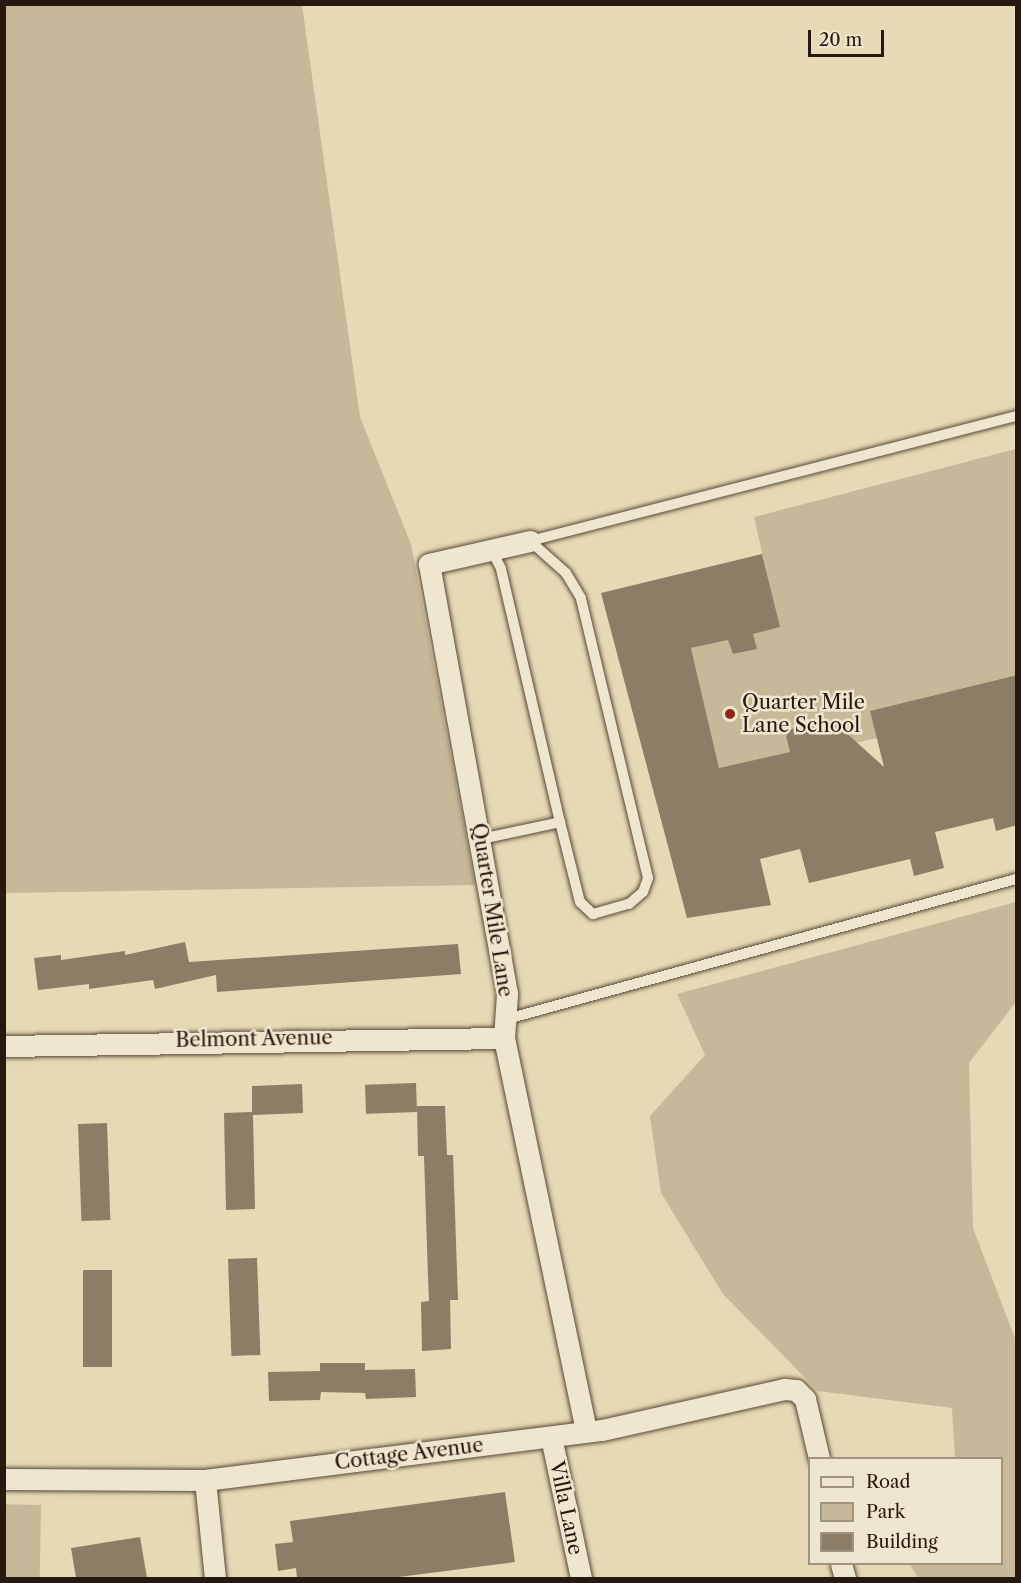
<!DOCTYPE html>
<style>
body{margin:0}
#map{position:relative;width:1021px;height:1583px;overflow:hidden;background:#e6d9b5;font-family:"Libre Caslon Text",serif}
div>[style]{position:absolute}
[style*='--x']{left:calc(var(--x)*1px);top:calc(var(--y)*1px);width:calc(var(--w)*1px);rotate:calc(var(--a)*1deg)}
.green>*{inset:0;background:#c6b899;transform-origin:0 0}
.building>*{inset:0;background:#8b7d66;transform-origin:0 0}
.roads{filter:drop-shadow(0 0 2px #584939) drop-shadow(0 0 2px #584939)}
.service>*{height:10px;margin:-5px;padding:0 5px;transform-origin:5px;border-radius:5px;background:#efe6cf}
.minor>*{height:21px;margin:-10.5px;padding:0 10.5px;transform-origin:10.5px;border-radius:10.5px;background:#efe6cf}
.dots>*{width:16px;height:16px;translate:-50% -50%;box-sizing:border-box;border:3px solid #efe6cf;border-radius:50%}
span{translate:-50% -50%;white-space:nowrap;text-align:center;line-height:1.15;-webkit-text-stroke:5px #efe6cf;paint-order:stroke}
.poi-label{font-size:20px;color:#281910}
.left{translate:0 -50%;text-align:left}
.street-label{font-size:20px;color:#281910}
.frame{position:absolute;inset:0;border:6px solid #281910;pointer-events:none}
.legend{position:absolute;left:808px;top:1457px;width:195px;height:108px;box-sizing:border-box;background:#efe6cf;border:2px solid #9f9483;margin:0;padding:8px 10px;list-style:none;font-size:18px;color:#281910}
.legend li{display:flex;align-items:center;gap:12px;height:30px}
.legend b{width:30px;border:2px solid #9f9483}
.scale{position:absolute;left:808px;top:30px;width:76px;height:27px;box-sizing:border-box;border:3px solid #281910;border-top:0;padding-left:8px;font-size:18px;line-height:21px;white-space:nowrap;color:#281910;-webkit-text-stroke:4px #efe6cf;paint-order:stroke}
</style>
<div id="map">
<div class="green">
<div style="clip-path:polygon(4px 5px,302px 5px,360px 417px,411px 544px,475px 885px,5px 893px)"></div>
<div style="clip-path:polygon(1016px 449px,1016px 675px,871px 711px,877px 738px,851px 744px,832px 720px,791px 729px,786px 736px,790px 752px,719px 768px,691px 648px,728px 640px,734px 654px,756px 649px,753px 634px,779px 627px,754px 517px)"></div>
<div style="clip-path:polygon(1016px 902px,1016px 1002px,969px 1063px,973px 1228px,1016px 1341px,1016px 1578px,918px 1578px,910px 1564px,1002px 1564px,1002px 1458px,955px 1458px,952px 1408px,818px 1391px,723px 1294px,661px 1193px,650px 1116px,705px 1055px,677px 994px)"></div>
<div style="left:41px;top:1505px;width:73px;height:36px;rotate:91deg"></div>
</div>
<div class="building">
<div style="clip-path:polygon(762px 554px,780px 627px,753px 634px,757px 649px,733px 654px,728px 640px,691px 648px,719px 768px,790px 752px,786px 736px,791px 729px,832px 720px,884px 767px,870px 711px,1017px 675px,1017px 825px,996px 831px,993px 818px,935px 832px,944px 868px,914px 876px,910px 859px,809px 883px,800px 849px,760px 859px,771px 905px,687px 918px,601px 593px)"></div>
<div style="clip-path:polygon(185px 942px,189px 962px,458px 944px,461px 974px,217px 992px,216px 975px,155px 989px,153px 980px,89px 989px,89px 984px,38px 990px,34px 958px,61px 955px,61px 960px,125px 951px,125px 955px)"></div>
<div style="left:416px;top:1083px;width:29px;height:51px;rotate:88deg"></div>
<div style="clip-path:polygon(302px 1084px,303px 1113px,253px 1115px,255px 1209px,226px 1210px,224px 1113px,252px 1112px,252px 1086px)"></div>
<div style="clip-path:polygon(417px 1106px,445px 1106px,447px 1155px,453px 1155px,458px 1300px,450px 1300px,451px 1349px,422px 1351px,421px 1302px,429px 1301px,428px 1277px,424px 1156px,418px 1156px)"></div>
<div style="left:107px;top:1123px;width:97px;height:29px;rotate:88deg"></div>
<div style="left:257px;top:1258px;width:97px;height:29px;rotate:88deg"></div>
<div style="left:83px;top:1270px;width:29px;height:97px"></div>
<div style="clip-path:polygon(320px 1363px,365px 1363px,365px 1370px,415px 1369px,416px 1397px,366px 1399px,365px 1393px,321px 1392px,320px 1400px,269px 1401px,268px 1372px,320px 1371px)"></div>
<div style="clip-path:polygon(505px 1492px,515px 1562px,391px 1578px,297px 1578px,296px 1568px,278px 1571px,275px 1544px,293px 1542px,290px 1521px)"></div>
<div style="clip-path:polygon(140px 1537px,147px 1578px,76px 1578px,71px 1548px)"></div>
</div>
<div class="roads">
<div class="service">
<div style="--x:530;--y:541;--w:502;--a:-14.42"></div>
<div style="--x:491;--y:549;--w:22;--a:63"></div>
<div style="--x:501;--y:569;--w:260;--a:76.9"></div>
<div style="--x:481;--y:839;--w:81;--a:-12.1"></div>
<div style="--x:560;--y:822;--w:82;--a:76"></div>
<div style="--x:580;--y:902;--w:18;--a:43"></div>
<div style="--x:593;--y:914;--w:37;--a:-16"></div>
<div style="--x:629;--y:904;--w:18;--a:-41"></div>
<div style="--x:643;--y:892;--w:15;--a:-70"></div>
<div style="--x:648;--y:878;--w:288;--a:-103.5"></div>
<div style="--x:581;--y:598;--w:29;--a:-121"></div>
<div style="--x:566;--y:573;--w:48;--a:-138.4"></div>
<div style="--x:507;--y:1019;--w:528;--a:-15.38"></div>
</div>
<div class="minor">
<div style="--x:530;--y:541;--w:104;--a:167.2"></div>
<div style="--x:429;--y:564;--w:437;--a:79.7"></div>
<div style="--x:507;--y:994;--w:44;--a:93.9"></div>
<div style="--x:504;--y:1038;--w:402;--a:78.2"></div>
<div style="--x:4;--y:1046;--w:500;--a:-0.92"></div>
<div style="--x:551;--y:1437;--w:144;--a:78"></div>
<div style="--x:4;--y:1479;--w:201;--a:0.3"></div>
<div style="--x:205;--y:1480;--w:400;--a:-7.2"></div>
<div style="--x:602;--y:1430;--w:187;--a:-12.7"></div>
<div style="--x:784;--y:1389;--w:12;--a:5"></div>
<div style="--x:796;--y:1390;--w:13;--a:45"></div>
<div style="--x:805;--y:1399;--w:61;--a:76.7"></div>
<div style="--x:205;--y:1480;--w:99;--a:84.2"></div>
<div style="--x:841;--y:1564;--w:15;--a:74"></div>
</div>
</div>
<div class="dots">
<div style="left:730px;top:714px;background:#8f2418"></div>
</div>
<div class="poi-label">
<span class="left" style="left:742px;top:714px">Quarter Mile<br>Lane School</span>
</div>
<div class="street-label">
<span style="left:492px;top:910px;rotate:81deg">Quarter Mile Lane</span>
<span style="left:254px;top:1039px;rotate:-1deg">Belmont Avenue</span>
<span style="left:409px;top:1454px;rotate:-7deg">Cottage Avenue</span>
<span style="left:566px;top:1508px;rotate:78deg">Villa Lane</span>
</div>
<div class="frame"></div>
<ul class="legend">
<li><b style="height:8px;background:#efe6cf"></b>Road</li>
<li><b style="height:16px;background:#c6b899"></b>Park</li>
<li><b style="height:16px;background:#8b7d66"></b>Building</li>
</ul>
<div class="scale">20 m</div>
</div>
